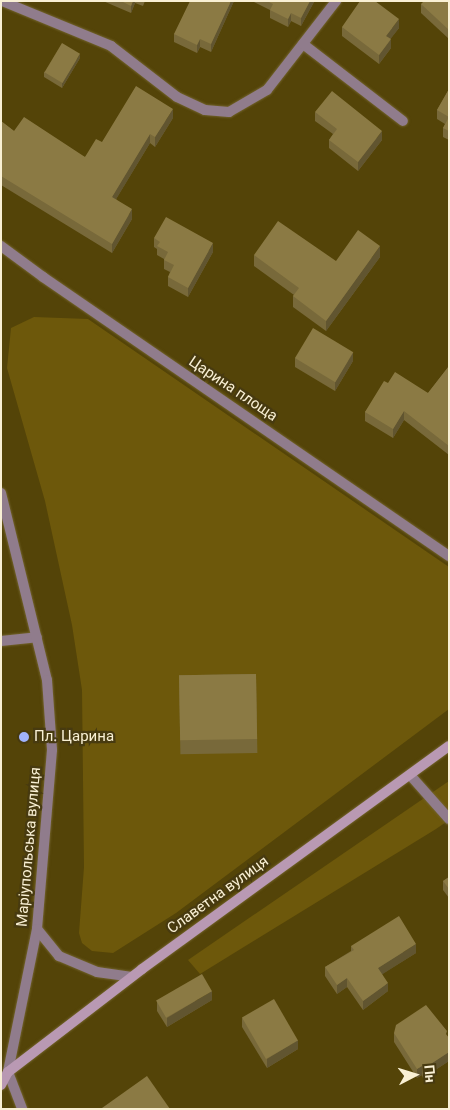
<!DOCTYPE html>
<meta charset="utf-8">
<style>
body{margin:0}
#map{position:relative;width:450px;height:1110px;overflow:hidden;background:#544408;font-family:Roboto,sans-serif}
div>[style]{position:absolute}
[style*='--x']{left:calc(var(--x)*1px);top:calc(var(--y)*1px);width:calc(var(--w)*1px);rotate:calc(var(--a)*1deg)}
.green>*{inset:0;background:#6d580b}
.roads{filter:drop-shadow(0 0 1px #72632d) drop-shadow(0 0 1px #72632d)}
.service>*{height:10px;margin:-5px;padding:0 5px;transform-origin:5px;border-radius:5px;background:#907c8c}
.minor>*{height:10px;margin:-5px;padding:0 5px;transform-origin:5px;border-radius:5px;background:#907c8c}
.tertiary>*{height:10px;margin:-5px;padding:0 5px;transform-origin:5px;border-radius:5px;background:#907c8c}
.secondary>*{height:10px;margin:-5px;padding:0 5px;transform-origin:5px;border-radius:5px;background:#b999b3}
.wall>*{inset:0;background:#78693a;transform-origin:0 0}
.shaded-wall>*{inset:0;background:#615530}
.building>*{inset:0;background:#8b7a44;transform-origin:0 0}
.dots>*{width:14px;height:14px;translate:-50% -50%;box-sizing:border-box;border:2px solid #473a10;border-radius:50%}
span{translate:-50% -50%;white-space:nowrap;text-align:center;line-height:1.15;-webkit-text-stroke:4.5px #473a10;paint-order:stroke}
.street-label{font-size:15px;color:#f9f0d4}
.poi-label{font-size:15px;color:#f9f0d4}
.left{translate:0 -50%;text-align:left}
.frame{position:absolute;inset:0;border:2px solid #f9f0d4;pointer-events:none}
.north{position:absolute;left:390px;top:1050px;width:50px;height:50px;-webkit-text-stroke:4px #473a10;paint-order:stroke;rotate:85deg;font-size:14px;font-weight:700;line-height:20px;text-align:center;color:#f9f0d4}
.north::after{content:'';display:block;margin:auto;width:18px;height:22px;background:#f9f0d4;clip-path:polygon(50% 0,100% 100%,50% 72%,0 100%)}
</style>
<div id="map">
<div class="green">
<div style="clip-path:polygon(34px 317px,88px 319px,449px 567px,449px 709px,176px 913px,113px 953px,92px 951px,82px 943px,79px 933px,84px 867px,82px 690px,72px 625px,45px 501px,7px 368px,11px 328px)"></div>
<div style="clip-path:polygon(449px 781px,449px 820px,436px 829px,200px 974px,188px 960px)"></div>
</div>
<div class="roads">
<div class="service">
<div style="--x:2;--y:1;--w:118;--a:22.4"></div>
<div style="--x:111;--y:46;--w:83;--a:37.7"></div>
<div style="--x:177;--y:97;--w:31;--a:25"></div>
<div style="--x:205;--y:110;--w:24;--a:5"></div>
<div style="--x:229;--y:112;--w:44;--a:-30.1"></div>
<div style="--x:267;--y:90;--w:113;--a:-52.2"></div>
<div style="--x:303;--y:44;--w:126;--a:37.6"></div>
<div style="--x:8;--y:1072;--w:40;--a:69"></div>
</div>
<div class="minor">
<div style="--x:1;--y:246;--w:52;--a:36.4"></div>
<div style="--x:43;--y:277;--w:493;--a:34.5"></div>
<div style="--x:1;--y:641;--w:36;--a:-6"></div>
<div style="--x:410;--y:775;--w:59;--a:48.4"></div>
</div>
<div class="tertiary">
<div style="--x:1;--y:493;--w:193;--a:76.2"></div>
<div style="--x:47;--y:680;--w:70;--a:85.9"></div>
<div style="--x:52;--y:750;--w:180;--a:94.8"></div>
<div style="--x:37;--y:929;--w:146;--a:101.5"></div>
<div style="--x:37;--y:929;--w:35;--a:51"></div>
<div style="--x:59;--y:956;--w:41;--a:22.8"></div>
<div style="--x:97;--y:972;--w:35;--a:8"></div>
</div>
<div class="secondary">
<div style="--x:1;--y:1085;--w:15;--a:-62"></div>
<div style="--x:8;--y:1072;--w:169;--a:-37.5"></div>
<div style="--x:142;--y:969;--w:379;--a:-36"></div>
</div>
</div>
<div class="wall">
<div style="clip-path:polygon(103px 1px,145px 1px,143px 6px,135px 3px,131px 13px)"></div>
<div style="clip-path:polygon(234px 1px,211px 52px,200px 47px,197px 53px,174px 42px,174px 34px)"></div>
<div style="clip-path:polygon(252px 1px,314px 1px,314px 2px,301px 26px,291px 21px,288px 27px,270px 18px,270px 10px)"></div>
<div style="clip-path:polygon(449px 1px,449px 39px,421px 13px,421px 4px)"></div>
<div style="clip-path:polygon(342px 27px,399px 28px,390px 39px,391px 48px,379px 64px,342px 36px)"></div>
<div style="clip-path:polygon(80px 58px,62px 88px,44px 77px,44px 72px)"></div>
<div style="clip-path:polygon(449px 89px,449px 140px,443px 137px,443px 128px,445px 124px,437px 119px,437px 110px)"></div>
<div style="clip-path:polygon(315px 112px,382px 140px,358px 171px,329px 148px,329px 140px,333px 134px,315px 121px)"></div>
<div style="clip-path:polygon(173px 118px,155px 147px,150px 143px,116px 199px,132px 219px,112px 253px,1px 185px,1px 121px,14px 131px,85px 157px,102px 142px)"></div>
<div style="clip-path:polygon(154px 238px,213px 252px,188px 297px,168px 286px,168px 277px,170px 272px,164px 269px,164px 259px,157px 255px,157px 249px,154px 247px)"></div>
<div style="clip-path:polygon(254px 255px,336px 261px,380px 257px,326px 331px,293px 307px,293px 296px,294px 295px,254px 266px)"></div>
<div style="clip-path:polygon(295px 358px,353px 361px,335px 391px,295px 367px)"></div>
<div style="clip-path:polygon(449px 366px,449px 455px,404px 420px,393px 438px,365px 421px,365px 412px,388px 383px,428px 393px)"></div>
<div style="left:256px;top:674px;width:79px;height:77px;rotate:89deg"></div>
<div style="clip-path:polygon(449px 877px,449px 898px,443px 890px,443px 881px)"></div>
<div style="clip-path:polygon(351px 946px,416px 953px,382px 974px,388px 991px,363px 1010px,347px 987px,337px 994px,325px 976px,325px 967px,351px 951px)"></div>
<div style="clip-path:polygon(449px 949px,449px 961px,448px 959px,448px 950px)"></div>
<div style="clip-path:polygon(212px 1000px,167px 1027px,157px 1011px,157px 1002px)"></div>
<div style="clip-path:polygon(242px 1018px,298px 1049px,267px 1068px,242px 1027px)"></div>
<div style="clip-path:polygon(394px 1033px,447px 1036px,449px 1038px,449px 1061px,423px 1078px,422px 1075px,417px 1078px,394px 1042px)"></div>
</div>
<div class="shaded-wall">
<div style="clip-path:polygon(133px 1px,135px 1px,135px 3px,131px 13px,131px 6px)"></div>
<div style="clip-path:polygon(231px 1px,234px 1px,211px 52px,211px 44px)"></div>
<div style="clip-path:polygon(310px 1px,314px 1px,314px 2px,301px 26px,301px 18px)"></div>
<div style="clip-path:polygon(291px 13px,291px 21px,288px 27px,288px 19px)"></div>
<div style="clip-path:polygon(399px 19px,399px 28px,386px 45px,386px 36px)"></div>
<div style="clip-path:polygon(200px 39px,200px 47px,197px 53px,197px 45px)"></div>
<div style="clip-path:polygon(391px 39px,391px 48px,379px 64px,379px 55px)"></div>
<div style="clip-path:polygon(80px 54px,80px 58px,62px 88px,62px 83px)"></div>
<div style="clip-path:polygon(173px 109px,173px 118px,155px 147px,155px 137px)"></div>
<div style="clip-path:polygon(382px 131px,382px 140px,358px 171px,358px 162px)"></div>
<div style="clip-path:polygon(150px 134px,150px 143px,112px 206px,112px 197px)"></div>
<div style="clip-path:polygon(132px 209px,132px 219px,112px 253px,112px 244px)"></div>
<div style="clip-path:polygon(213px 243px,213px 252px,188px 297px,188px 288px)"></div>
<div style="clip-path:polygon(380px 246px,380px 257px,326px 331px,326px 321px)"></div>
<div style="clip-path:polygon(353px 352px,353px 361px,335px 391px,335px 382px)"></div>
<div style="clip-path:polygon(404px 411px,404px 420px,393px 438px,393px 429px)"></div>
<div style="clip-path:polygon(416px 944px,416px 953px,378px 977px,378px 968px)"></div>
<div style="clip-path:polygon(347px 978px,347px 987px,337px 994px,337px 985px)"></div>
<div style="clip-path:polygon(388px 983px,388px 991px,363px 1010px,363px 1001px)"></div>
<div style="clip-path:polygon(212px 991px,212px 1000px,167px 1027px,167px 1018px)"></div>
<div style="clip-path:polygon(298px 1040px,298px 1049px,267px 1068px,267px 1059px)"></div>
<div style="clip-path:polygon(449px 1052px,449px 1061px,423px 1078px,423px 1069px)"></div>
<div style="clip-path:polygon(422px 1066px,422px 1075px,417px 1078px,417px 1069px)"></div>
</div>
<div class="building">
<div style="clip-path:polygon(121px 1px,133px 1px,131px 6px)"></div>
<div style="clip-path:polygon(190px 1px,231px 1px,211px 44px,200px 39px,197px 45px,174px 34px)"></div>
<div style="clip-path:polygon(267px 1px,310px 1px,301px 18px,291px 13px,288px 19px,270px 10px,273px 4px)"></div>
<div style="clip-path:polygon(360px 1px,375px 1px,399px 19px,386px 36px,391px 39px,379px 55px,342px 27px)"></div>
<div style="clip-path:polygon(424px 1px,449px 1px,449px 30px,421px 4px)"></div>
<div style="left:62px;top:43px;width:21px;height:34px;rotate:31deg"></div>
<div style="clip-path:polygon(136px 86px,173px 109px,155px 137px,150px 134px,112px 197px,132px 209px,112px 244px,1px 176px,1px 121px,14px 131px,24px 117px,85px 157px,96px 139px,102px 142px)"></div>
<div style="clip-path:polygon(449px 89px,449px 131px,443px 128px,449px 117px,437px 110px)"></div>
<div style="clip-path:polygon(332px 91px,382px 131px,358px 162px,329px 140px,337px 129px,315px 112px)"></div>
<div style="clip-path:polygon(166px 217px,213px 243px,188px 288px,168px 277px,174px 265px,164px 260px,168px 252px,157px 246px,160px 242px,154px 238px)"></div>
<div style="clip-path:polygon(278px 221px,336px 261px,358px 230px,380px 246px,326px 321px,293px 296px,299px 288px,254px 255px)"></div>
<div style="left:313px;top:328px;width:47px;height:35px;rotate:31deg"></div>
<div style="clip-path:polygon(449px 366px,449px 446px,404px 411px,393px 429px,365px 412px,384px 381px,388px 383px,395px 372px,428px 393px)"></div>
<div style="left:256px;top:674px;width:65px;height:77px;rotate:89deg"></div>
<div style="clip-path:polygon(449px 877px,449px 889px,443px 881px)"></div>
<div style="clip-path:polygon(399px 916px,416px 944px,378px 968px,388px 983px,363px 1001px,347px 978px,337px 985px,325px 967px,354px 950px,351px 946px)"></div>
<div style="left:202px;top:974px;width:20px;height:53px;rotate:60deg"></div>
<div style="left:274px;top:999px;width:48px;height:37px;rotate:60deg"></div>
<div style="clip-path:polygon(426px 1005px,447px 1031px,446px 1034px,449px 1038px,449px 1052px,423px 1069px,422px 1066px,417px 1069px,394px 1033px,396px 1025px)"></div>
<div style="clip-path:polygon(147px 1076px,170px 1109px,102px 1109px,102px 1108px)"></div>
</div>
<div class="dots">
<div style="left:24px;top:737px;background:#a0b3fd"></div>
</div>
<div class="street-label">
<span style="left:233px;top:389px;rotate:34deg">Царина площа</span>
<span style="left:29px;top:847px;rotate:-85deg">Маріупольська вулиця</span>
<span style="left:218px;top:895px;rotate:-36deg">Славетна вулиця</span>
</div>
<div class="poi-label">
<span class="left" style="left:34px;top:737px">Пл. Царина</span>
</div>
<div class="frame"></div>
<div class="north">Пн</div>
</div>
